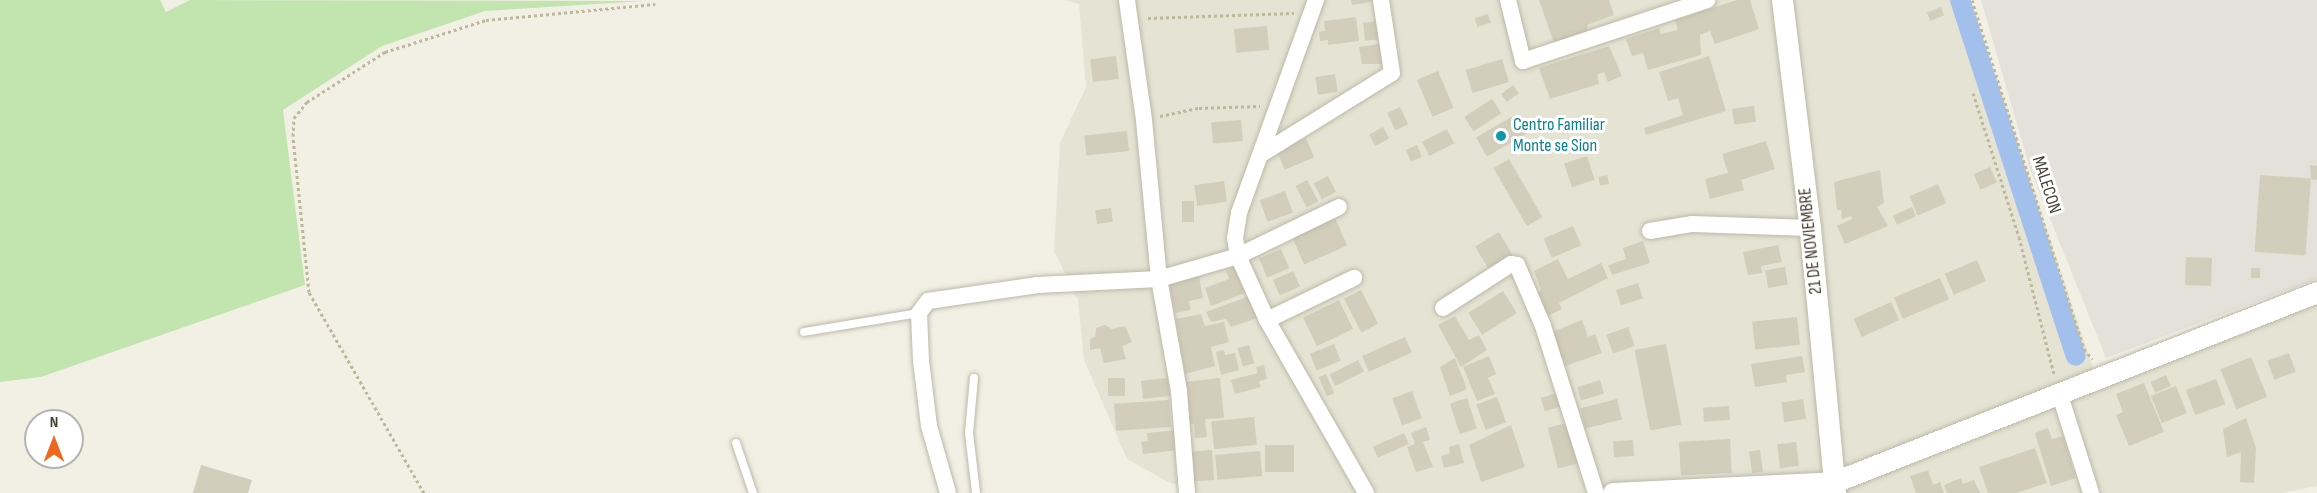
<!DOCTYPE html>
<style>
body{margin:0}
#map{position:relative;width:2317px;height:493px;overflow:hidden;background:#f2f0e5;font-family:"Sofia Sans Condensed",sans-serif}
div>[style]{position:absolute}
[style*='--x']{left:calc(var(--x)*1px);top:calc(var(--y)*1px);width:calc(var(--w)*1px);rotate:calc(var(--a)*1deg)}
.residential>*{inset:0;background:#e5e3d3}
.industrial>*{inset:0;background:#e4e1da}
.green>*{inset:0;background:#c2e4af}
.canal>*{height:20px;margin:-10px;padding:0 10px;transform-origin:10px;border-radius:10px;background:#a3c0ec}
.building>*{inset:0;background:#d3cebb;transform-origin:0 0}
.path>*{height:3px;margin-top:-1.5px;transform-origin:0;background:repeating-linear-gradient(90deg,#beb89a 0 3px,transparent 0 6px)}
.roads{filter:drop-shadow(0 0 2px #bcb9a8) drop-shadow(0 0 2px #bcb9a8)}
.service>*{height:8px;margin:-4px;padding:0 4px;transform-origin:4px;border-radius:4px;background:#fff}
.minor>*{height:16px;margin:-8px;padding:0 8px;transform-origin:8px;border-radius:8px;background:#fff}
.tertiary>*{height:21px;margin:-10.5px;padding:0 10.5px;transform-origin:10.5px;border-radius:10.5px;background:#fff}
.dots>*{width:16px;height:16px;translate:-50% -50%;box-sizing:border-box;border:3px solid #fff;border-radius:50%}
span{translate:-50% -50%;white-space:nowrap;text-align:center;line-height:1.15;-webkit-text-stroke:6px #fff;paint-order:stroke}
.culture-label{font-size:18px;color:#0d838f}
.left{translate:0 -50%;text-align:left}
.street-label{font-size:18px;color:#444135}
.north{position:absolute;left:24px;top:409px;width:60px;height:60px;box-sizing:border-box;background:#fff;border:2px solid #b4b3ae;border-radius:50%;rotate:0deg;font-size:16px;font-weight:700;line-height:24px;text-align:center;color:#444135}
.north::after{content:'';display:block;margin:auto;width:21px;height:27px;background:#f0671e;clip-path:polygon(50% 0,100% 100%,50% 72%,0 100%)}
</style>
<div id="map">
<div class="residential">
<div style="clip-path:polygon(1064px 0,1971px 0,2096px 377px,2317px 302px,2317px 486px,2281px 493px,1200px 493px,1168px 482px,1127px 459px,1084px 360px,1078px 300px,1054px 251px,1060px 143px,1086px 87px,1079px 4px)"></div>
</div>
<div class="industrial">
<div style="clip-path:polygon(1981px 0,2317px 0,2317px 279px,2106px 358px,2030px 169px)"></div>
</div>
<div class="green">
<div style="clip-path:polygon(0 0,160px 0,166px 12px,190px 0,644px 1px,485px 11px,382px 46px,283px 110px,305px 285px,41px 377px,0 382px)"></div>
</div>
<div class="canal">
<div style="--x:1960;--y:0;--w:374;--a:72"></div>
</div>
<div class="building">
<div style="clip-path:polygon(1351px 0,1378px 0,1378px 1px,1352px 5px)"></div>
<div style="clip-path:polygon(1539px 0,1609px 0,1614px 15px,1587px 25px,1588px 31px,1554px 43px)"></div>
<div style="clip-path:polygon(1737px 0,1750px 0,1759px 29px,1715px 44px,1710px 31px,1700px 35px,1701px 55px,1648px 70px,1643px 53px,1632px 56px,1626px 39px,1659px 28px,1661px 34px,1678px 30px,1675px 20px)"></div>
<div style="left:1941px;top:7px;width:9px;height:15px;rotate:69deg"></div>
<div style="left:1488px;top:14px;width:9px;height:14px;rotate:72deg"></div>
<div style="clip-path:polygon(1356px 17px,1359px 41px,1328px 45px,1328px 40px,1320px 41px,1319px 32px,1325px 31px,1324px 21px)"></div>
<div style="left:1380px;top:21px;width:18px;height:17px;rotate:84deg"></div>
<div style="left:1267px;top:26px;width:24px;height:33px;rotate:85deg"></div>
<div style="clip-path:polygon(1386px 43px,1389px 64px,1362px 64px,1359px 47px)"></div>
<div style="clip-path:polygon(1609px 46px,1622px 76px,1608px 82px,1604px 72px,1597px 75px,1599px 84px,1550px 99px,1539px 68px)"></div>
<div style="left:1116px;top:56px;width:23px;height:26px;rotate:83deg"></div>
<div style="clip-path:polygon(1709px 56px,1726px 111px,1646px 135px,1644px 128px,1683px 115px,1678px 98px,1668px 101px,1659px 72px)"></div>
<div style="left:1502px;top:59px;width:24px;height:38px;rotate:73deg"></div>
<div style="left:1438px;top:71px;width:40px;height:23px;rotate:67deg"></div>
<div style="left:1335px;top:74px;width:18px;height:20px;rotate:81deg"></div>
<div style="left:1513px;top:85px;width:10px;height:15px;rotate:53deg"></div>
<div style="left:1492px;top:99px;width:17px;height:33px;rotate:57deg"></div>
<div style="left:1754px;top:106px;width:16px;height:22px;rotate:83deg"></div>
<div style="left:1400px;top:107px;width:19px;height:14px;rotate:65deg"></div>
<div style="left:1515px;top:115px;width:22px;height:45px;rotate:60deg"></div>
<div style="left:1241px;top:120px;width:21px;height:30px;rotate:85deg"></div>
<div style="left:1383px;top:127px;width:13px;height:16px;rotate:61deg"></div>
<div style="left:1447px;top:129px;width:16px;height:28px;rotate:63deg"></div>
<div style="left:1127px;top:131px;width:20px;height:43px;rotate:84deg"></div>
<div style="left:1306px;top:138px;width:21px;height:32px;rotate:67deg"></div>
<div style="clip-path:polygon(1766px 141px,1775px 169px,1741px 180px,1744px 190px,1710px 199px,1705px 179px,1728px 173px,1722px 154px)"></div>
<div style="left:1417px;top:145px;width:13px;height:12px;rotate:67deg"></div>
<div style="left:1587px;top:156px;width:25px;height:24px;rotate:72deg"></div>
<div style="left:1509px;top:159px;width:67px;height:18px;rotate:60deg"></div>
<div style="clip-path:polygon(2310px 165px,2317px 166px,2317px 180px,2311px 179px)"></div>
<div style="left:1990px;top:167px;width:17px;height:18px;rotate:66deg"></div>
<div style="clip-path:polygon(1880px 170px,1884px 203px,1877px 207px,1888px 226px,1845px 244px,1837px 226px,1852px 219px,1851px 216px,1842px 219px,1841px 210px,1837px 210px,1834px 182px)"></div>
<div style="left:1607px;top:175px;width:9px;height:9px;rotate:77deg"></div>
<div style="left:2260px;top:175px;width:51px;height:77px;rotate:4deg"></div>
<div style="left:1328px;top:176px;width:18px;height:16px;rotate:63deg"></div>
<div style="left:1307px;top:180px;width:24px;height:13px;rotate:62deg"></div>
<div style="left:1224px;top:181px;width:21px;height:30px;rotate:82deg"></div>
<div style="left:1938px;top:184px;width:21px;height:31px;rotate:67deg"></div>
<div style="left:1285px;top:191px;width:23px;height:27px;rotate:70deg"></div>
<div style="left:1194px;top:201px;width:21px;height:12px;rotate:90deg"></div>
<div style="left:1912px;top:207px;width:10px;height:21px;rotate:66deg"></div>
<div style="left:1111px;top:208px;width:14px;height:16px;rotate:82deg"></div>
<div style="left:1335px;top:218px;width:30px;height:47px;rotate:66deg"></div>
<div style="left:1573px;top:226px;width:21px;height:32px;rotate:67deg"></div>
<div style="left:1499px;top:232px;width:27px;height:28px;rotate:59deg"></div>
<div style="clip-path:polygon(1643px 241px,1650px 263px,1612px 275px,1608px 265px,1626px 259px,1623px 248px)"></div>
<div style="clip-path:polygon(1778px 245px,1782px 262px,1761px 266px,1762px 273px,1748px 275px,1743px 252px)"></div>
<div style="left:1281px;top:249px;width:21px;height:24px;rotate:67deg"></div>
<div style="left:2186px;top:257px;width:26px;height:28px;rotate:2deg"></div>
<div style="clip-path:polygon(1558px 259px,1568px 279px,1601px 263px,1608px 278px,1559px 303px,1562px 309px,1546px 317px,1534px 294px,1541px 290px,1534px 271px)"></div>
<div style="left:1977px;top:260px;width:23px;height:35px;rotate:67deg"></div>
<div style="clip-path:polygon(1235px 267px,1245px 293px,1211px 306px,1205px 288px,1229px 279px,1226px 270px)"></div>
<div style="left:1785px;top:267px;width:18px;height:20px;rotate:81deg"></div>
<div style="left:2260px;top:268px;width:10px;height:9px;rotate:90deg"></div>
<div style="left:1293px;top:271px;width:17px;height:22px;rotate:66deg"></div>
<div style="clip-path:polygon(1199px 276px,1203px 298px,1189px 301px,1191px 310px,1175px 313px,1169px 282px)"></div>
<div style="left:1940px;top:278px;width:23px;height:50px;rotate:67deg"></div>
<div style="left:1638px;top:283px;width:16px;height:23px;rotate:72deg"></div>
<div style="left:1361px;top:290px;width:38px;height:19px;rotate:63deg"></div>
<div style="left:1503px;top:291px;width:26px;height:41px;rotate:58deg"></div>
<div style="clip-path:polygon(1249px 296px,1260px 317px,1231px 327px,1226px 319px,1211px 322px,1206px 312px)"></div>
<div style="left:1339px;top:300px;width:32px;height:40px;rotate:64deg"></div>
<div style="left:1891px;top:302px;width:20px;height:41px;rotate:66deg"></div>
<div style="clip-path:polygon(1201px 314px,1205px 326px,1224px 322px,1229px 342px,1211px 347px,1215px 366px,1185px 374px,1176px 319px)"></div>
<div style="clip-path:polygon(1455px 316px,1469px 340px,1479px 335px,1487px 350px,1461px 367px,1438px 325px)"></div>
<div style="left:1797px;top:317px;width:28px;height:45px;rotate:84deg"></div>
<div style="clip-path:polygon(1582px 320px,1588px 337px,1595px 334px,1602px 353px,1563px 367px,1550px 333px)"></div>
<div style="clip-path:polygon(1105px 325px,1112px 329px,1125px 326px,1132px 342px,1122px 346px,1126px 359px,1104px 363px,1100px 348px,1090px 350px,1090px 339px,1095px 337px,1096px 328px)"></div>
<div style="left:1628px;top:327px;width:20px;height:23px;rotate:70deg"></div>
<div style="left:1405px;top:337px;width:17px;height:47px;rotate:66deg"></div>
<div style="left:1334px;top:344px;width:18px;height:26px;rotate:68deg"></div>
<div style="left:1666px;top:344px;width:82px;height:32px;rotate:79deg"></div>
<div style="left:1249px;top:345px;width:19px;height:12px;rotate:74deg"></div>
<div style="clip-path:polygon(1224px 350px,1225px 355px,1235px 353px,1239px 370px,1221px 375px,1216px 352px)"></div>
<div style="left:2289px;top:353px;width:20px;height:23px;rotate:70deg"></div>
<div style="clip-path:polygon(1489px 356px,1496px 374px,1488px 378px,1495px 394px,1477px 401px,1463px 367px)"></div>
<div style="clip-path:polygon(1802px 356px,1805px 372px,1786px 375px,1787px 382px,1755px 387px,1751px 364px)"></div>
<div style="left:2251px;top:357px;width:43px;height:33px;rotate:68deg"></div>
<div style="clip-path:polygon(1455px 358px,1467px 389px,1450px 396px,1440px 367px)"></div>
<div style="left:1358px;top:360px;width:13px;height:32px;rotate:63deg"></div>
<div style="clip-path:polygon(1264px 365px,1267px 379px,1259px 381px,1261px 387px,1235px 394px,1231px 380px,1258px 373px,1256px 367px)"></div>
<div style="left:1326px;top:374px;width:21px;height:8px;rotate:67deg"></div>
<div style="left:2166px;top:375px;width:12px;height:17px;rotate:66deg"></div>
<div style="left:1108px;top:378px;width:17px;height:18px"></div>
<div style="left:1168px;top:378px;width:18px;height:27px;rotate:84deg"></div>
<div style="clip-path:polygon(1220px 378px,1224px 418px,1205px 419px,1207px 437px,1195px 438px,1194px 424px,1189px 424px,1185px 382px)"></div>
<div style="left:2216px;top:379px;width:27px;height:32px;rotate:70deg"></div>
<div style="left:1600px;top:380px;width:14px;height:24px;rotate:73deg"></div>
<div style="clip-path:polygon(2144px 383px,2164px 432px,2129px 446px,2116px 415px,2123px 412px,2116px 394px)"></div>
<div style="left:2176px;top:386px;width:29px;height:27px;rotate:68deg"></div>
<div style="left:1412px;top:391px;width:29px;height:21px;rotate:70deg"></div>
<div style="left:1557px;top:393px;width:14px;height:17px;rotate:73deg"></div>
<div style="left:1497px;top:397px;width:27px;height:22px;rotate:70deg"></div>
<div style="left:1467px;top:398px;width:32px;height:18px;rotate:72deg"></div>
<div style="left:1617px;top:399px;width:21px;height:38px;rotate:76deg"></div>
<div style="left:1803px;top:399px;width:20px;height:22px;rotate:81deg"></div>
<div style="left:1169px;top:400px;width:27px;height:55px;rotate:86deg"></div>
<div style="left:1729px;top:406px;width:14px;height:26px;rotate:86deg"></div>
<div style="left:1254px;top:417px;width:28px;height:43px;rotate:84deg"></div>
<div style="clip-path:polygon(2246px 418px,2256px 448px,2254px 483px,2240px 482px,2241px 452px,2227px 457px,2223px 429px)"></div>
<div style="left:1571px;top:422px;width:42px;height:24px;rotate:76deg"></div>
<div style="clip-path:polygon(1511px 425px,1525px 467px,1481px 482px,1469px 445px)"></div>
<div style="clip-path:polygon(1426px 427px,1430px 440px,1423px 442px,1433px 467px,1416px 472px,1407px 447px,1415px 444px,1411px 433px)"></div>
<div style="clip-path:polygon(2048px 428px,2052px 439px,2063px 436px,2076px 478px,2051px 486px,2035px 433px)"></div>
<div style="clip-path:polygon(1177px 430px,1179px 450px,1143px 454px,1141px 442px,1148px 441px,1147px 433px)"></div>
<div style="left:1404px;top:433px;width:12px;height:34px;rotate:66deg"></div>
<div style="left:1730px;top:439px;width:34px;height:51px;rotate:87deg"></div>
<div style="left:1633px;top:440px;width:16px;height:20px;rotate:86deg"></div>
<div style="left:1796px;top:442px;width:24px;height:19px;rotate:83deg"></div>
<div style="clip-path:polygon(1459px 444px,1464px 463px,1444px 468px,1441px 456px,1450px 453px,1449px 447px)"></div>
<div style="left:1265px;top:445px;width:29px;height:27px"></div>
<div style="clip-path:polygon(2035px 448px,2047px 483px,2016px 493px,1988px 493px,1979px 467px)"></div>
<div style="left:1212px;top:450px;width:30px;height:20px;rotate:86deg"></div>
<div style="left:1760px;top:450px;width:22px;height:11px;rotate:82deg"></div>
<div style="left:1260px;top:451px;width:25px;height:45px;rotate:85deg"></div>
<div style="clip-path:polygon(201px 465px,252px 480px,248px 493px,193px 493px)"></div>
<div style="clip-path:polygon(1928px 470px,1933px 485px,1940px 482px,1944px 493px,1916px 493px,1910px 476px)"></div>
<div style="clip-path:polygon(1961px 478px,1963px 484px,1974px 480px,1980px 493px,1947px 493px,1944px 485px)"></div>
</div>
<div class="path">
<div style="--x:1972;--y:0;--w:367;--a:72.2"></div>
<div style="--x:2084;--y:349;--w:13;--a:51"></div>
<div style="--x:1148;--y:18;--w:146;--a:-2"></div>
<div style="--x:1973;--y:93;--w:151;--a:72.3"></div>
<div style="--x:2019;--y:237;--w:141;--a:75.7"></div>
<div style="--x:1160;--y:116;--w:40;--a:-12"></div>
<div style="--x:1199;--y:108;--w:61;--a:-1.9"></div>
<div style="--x:424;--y:493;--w:232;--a:-119.8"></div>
<div style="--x:309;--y:292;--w:157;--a:-95.9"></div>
<div style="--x:293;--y:136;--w:18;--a:-87"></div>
<div style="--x:294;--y:118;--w:21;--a:-51"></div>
<div style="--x:307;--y:102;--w:93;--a:-32.7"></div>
<div style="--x:385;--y:52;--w:106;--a:-17.6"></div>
<div style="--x:486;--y:20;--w:170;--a:-5.4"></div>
</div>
<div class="roads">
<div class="service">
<div style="--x:804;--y:332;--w:117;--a:-9.4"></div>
<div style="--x:974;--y:378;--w:55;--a:95.2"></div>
<div style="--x:969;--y:433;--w:60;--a:83.3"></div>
<div style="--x:736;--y:443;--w:53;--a:71.2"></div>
</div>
<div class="minor">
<div style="--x:1316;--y:0;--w:226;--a:109.9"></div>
<div style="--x:1239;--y:213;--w:25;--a:99"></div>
<div style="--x:1235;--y:238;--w:18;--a:81"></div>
<div style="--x:1238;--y:256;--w:70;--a:65.6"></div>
<div style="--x:1267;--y:320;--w:199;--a:60.2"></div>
<div style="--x:1508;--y:0;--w:63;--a:76.2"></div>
<div style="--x:1523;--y:61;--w:194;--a:-18.3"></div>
<div style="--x:1260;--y:155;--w:155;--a:-31.8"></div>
<div style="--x:1392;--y:73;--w:74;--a:-98.6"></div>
<div style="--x:1650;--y:231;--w:43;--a:-9.5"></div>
<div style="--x:1692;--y:224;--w:118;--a:1.9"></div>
<div style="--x:1443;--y:308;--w:81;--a:-32.9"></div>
<div style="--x:1511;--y:264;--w:6;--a:9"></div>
<div style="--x:1517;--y:265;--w:66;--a:66.9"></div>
<div style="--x:1543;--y:326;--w:175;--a:72.4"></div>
<div style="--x:1267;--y:320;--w:97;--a:-25.8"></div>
<div style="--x:2059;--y:392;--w:106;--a:72.4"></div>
<div style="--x:948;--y:493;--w:70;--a:-105.8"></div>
<div style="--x:929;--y:426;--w:65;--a:-97"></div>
<div style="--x:921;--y:361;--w:48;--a:-92.4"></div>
<div style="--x:919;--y:313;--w:15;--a:-53"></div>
<div style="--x:928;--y:301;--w:111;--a:-8.3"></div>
<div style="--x:1038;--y:285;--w:121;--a:-2.8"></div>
<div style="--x:1159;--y:279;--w:160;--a:-95.4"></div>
<div style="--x:1144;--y:120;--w:121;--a:-98.1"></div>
<div style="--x:1187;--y:493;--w:102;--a:-94.5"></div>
<div style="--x:1179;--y:391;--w:114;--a:-100.1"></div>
<div style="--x:1159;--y:279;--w:82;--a:-16.2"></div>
<div style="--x:1238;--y:256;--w:112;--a:-25.9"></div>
</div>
<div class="tertiary">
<div style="--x:1782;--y:0;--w:230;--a:83"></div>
<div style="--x:1810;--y:228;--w:266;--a:84.6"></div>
<div style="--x:1613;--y:493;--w:221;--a:-2.8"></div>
<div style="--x:1834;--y:482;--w:519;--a:-21.47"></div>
</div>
</div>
<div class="dots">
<div style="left:1501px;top:136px;background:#0f9aa8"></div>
</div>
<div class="culture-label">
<span class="left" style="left:1513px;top:136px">Centro Familiar<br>Monte se Sion</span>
</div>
<div class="street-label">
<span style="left:2046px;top:185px;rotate:72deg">MALECON</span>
<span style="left:1811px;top:241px;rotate:-96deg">21 DE NOVIEMBRE</span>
</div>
<div class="north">N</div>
</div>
